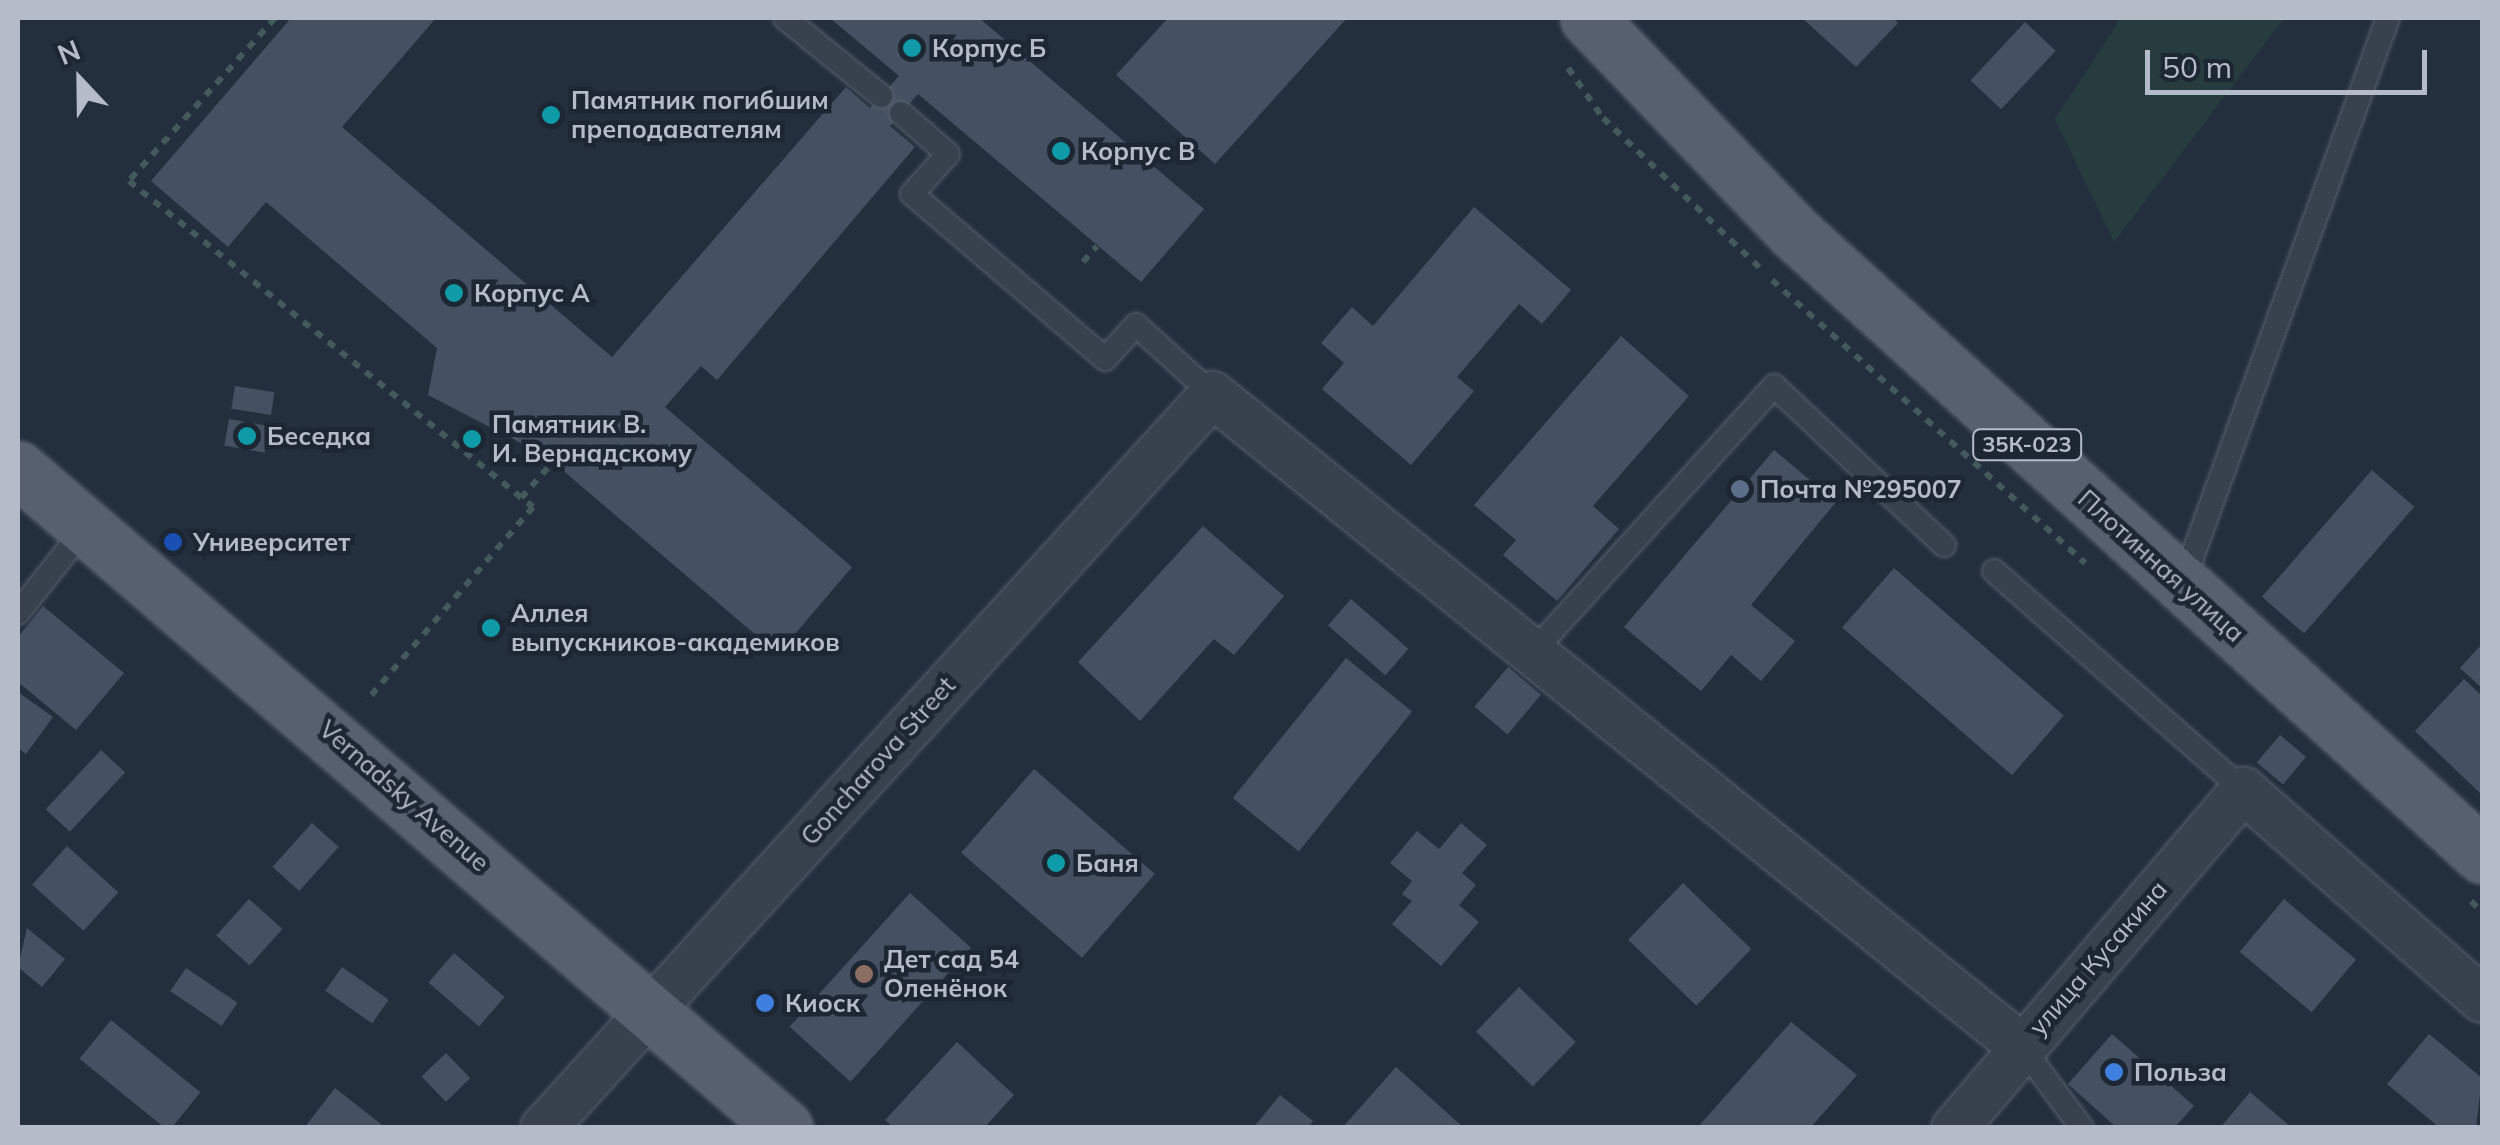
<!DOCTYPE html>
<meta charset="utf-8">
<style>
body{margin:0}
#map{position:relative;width:2500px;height:1145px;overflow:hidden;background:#242f3e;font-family:Mulish,sans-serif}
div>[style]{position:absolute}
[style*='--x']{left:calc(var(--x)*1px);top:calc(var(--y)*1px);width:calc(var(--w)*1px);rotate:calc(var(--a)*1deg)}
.green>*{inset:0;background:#263c3f}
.building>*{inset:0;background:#455162;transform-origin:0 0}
.path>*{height:6px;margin-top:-3px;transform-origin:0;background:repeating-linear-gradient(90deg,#44595c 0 8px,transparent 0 16px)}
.roads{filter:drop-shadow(0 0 2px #565f6c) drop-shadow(0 0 2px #565f6c)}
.lane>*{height:22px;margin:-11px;padding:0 11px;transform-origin:11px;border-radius:11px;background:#38414e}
.street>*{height:45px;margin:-22.5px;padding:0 22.5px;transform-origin:22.5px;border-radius:22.5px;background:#38414e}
.primary>*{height:55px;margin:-27.5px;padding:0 27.5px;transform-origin:27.5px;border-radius:27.5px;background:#56606e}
.dots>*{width:28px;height:28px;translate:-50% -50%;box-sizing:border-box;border:5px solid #1d2633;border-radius:50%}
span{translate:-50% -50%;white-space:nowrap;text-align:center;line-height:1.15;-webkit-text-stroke:9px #1d2633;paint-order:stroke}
.shield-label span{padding:2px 8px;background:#1d2633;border:2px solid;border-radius:8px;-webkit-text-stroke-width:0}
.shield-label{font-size:22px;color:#b4bcc9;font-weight:700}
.poi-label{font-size:25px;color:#b4bcc9;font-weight:700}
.left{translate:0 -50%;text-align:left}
.street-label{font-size:25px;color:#b4bcc9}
.frame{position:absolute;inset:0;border:20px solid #b4bcc9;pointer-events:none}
.north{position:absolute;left:30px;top:30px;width:100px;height:100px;-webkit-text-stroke:8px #1d2633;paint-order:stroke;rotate:338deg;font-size:28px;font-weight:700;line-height:40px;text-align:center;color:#b4bcc9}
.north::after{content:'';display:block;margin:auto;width:35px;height:45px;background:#b4bcc9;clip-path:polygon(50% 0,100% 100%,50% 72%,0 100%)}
.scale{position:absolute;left:2145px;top:50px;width:282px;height:45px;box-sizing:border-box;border:5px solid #b4bcc9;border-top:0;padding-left:12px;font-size:30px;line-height:35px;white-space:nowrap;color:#b4bcc9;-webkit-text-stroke:8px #1d2633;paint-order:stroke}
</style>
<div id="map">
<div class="green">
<div style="clip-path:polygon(2121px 18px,2284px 18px,2114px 242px,2055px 119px)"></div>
</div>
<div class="building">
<div style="clip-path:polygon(291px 18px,436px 18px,342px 127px,612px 357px,846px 87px,870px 108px,899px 76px,830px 18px,979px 18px,1204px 209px,1141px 282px,918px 94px,890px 126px,915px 147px,717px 380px,701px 366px,665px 407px,852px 567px,778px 654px,546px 456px,428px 395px,437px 348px,266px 202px,228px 247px,151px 181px)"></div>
<div style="clip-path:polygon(1168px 18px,1347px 18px,1215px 164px,1116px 75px)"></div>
<div style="clip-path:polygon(1802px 18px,1893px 18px,1898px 23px,1856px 67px)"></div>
<div style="left:2025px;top:22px;width:42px;height:80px;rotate:43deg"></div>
<div style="clip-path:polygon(1474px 207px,1571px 290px,1542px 324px,1519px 304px,1457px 377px,1474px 391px,1411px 465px,1322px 389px,1344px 363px,1321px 343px,1352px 307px,1373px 326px)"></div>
<div style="clip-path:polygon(1621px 336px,1689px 396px,1593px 506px,1619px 529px,1557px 601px,1503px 555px,1516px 540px,1474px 505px)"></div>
<div style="left:235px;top:386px;width:40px;height:23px;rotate:9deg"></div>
<div style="left:229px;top:419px;width:41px;height:27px;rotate:10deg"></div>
<div style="clip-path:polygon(1774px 450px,1836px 502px,1751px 605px,1795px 641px,1761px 681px,1731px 655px,1701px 691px,1624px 627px)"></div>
<div style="left:2372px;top:470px;width:56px;height:168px;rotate:41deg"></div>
<div style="clip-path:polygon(1203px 526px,1284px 596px,1234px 655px,1214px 639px,1140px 721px,1078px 662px)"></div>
<div style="left:1894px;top:568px;width:225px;height:79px;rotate:41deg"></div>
<div style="left:1351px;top:599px;width:76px;height:35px;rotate:41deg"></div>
<div style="clip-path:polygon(43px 606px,124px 673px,76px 730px,18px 682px,18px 637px)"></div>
<div style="clip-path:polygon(2482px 644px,2482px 688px,2460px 668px)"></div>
<div style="left:1346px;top:658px;width:85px;height:180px;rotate:39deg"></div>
<div style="left:1508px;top:667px;width:43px;height:52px;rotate:40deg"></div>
<div style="clip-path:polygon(2464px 679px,2482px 696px,2482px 795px,2415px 731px)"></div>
<div style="clip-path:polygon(18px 692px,53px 717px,26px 754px,18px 748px)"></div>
<div style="left:2280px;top:735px;width:34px;height:36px;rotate:40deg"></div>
<div style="left:101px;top:750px;width:33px;height:81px;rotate:43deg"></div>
<div style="left:1034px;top:769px;width:160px;height:111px;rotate:41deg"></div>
<div style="left:312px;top:823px;width:36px;height:59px;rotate:42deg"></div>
<div style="clip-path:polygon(1461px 823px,1487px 845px,1462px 873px,1476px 885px,1459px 905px,1479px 922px,1441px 966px,1392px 924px,1412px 901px,1402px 894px,1412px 881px,1390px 863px,1417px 831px,1439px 849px)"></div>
<div style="left:67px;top:846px;width:69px;height:52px;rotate:42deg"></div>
<div style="left:1683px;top:883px;width:95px;height:79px;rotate:44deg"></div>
<div style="left:910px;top:893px;width:82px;height:180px;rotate:42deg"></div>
<div style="left:249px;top:899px;width:45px;height:49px;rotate:42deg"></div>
<div style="left:2284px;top:899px;width:94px;height:69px;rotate:40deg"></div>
<div style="clip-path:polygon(27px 928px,65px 959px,42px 987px,18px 967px)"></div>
<div style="left:454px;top:953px;width:67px;height:39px;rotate:41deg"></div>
<div style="left:342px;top:967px;width:57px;height:29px;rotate:35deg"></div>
<div style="left:186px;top:968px;width:62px;height:28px;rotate:34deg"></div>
<div style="left:1519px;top:987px;width:79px;height:62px;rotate:44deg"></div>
<div style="left:111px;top:1020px;width:115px;height:50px;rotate:39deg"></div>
<div style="clip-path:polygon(1791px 1022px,1857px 1075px,1810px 1128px,1697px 1128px)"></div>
<div style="clip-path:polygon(2112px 1034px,2194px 1106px,2174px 1128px,2117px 1128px,2068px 1084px)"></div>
<div style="clip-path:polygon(2429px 1034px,2482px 1078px,2476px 1128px,2440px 1128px,2387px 1084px)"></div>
<div style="clip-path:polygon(957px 1042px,1014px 1095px,984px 1128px,894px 1128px,885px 1120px)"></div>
<div style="left:446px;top:1053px;width:35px;height:34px;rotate:46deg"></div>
<div style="clip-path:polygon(1396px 1067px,1464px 1128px,1342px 1128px)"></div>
<div style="clip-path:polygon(335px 1088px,386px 1128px,304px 1128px)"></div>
<div style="clip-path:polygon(2250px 1092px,2292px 1128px,2220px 1128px)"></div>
<div style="clip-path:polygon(1280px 1095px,1313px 1121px,1308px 1128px,1253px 1128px)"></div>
</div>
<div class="path">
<div style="--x:275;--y:18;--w:219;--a:131.9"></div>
<div style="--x:129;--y:181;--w:519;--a:38.9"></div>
<div style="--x:533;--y:507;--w:256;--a:130.7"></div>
<div style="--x:1568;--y:68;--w:61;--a:55"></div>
<div style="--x:1603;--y:118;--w:221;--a:43.7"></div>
<div style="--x:1083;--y:262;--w:21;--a:-49"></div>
<div style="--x:1772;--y:280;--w:422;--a:42.1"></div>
<div style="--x:521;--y:498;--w:48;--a:-48.4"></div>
<div style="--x:2471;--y:901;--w:16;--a:45"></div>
</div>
<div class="roads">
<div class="lane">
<div style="--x:785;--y:18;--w:124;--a:39.1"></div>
<div style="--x:901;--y:113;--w:62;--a:41.1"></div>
<div style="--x:948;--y:154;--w:54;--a:132"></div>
<div style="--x:912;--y:194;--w:254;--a:40.5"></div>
<div style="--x:1105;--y:359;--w:46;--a:-47.6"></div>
<div style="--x:1136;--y:325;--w:103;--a:42.2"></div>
<div style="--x:1994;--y:571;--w:332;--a:41.3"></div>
<div style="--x:2183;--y:582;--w:600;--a:-70.03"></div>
<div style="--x:18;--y:613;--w:110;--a:-51.7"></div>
<div style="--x:1533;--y:652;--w:359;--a:-47.8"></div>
<div style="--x:1774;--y:386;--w:233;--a:43.1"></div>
<div style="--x:2022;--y:1047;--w:101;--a:53.5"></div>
</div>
<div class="street">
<div style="--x:543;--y:1128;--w:993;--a:-47.65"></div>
<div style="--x:1212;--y:394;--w:1040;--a:38.87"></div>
<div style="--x:1954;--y:1128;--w:445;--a:-49.5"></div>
<div style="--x:2243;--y:790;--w:317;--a:41.2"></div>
</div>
<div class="primary">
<div style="--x:1588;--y:18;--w:298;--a:46.1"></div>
<div style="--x:1795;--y:233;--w:927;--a:42.16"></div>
<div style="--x:18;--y:469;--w:1011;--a:40.67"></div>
</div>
</div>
<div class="dots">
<div style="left:912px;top:48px;background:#0f9aa8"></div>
<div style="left:551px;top:115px;background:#0f9aa8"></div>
<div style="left:1061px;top:151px;background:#0f9aa8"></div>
<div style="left:454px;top:293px;background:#0f9aa8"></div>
<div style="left:247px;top:436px;background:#0f9aa8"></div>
<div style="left:472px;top:439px;background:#0f9aa8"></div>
<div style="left:1740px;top:489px;background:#5c6f8a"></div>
<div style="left:173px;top:542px;background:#1a4fb4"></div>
<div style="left:491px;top:628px;background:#0f9aa8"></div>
<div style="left:1056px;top:863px;background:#0f9aa8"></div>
<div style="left:864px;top:974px;background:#8d6e63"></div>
<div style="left:765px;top:1003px;background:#3f7fe0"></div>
<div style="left:2114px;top:1072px;background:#3f7fe0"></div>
</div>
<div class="shield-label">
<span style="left:2027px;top:445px">35К-023</span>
</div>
<div class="poi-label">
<span class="left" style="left:932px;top:48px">Корпус Б</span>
<span class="left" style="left:571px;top:115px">Памятник погибшим<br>преподавателям</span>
<span class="left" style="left:1081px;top:151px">Корпус В</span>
<span class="left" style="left:474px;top:293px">Корпус А</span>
<span class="left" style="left:492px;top:439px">Памятник В.<br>И. Вернадскому</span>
<span class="left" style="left:267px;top:436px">Беседка</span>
<span class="left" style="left:1760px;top:489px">Почта №295007</span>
<span class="left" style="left:193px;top:542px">Университет</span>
<span class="left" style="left:511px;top:628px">Аллея<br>выпускников-академиков</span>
<span class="left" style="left:1076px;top:863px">Баня</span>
<span class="left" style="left:884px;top:974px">Дет сад 54<br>Оленёнок</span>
<span class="left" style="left:785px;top:1003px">Киоск</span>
<span class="left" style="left:2134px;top:1072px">Польза</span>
</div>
<div class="street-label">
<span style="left:2161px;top:566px;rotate:42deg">Плотинная улица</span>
<span style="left:878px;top:761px;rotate:-48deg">Goncharova Street</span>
<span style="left:404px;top:796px;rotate:41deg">Vernadsky Avenue</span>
<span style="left:2098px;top:958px;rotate:-49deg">улица Кусакина</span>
</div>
<div class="frame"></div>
<div class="north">N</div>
<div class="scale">50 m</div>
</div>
